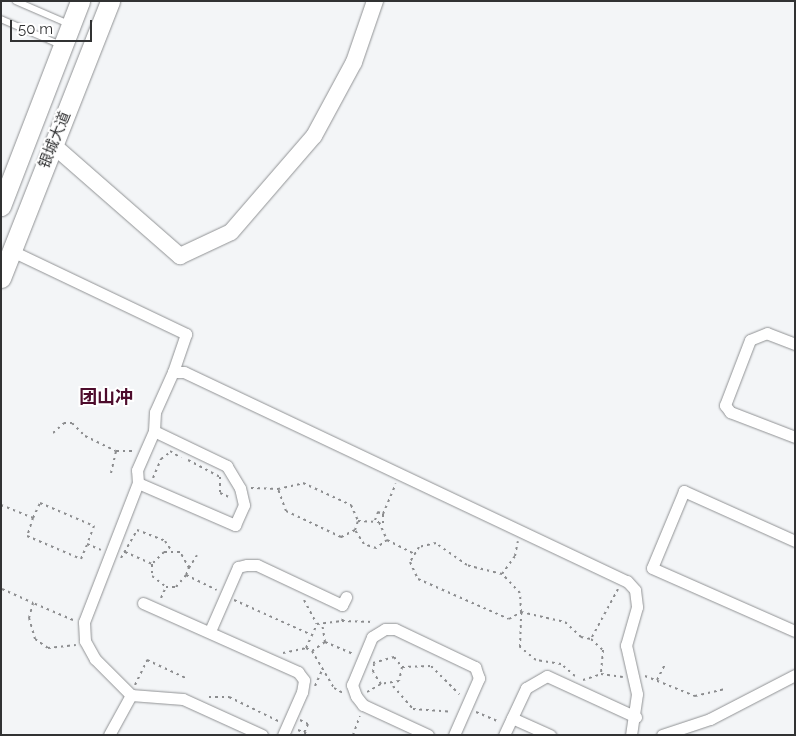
<!DOCTYPE html>
<meta charset="utf-8">
<style>
body{margin:0}
#map{position:relative;width:796px;height:736px;overflow:hidden;background:#f3f5f7;font-family:Raleway,"Noto Sans SC",sans-serif}
div>[style]{position:absolute}
[style*='--x']{left:calc(var(--x)*1px);top:calc(var(--y)*1px);width:calc(var(--w)*1px);rotate:calc(var(--a)*1deg)}
.path>*{height:2px;margin-top:-1px;transform-origin:0;background:repeating-linear-gradient(90deg,#8c8d8f 0 2.5px,transparent 0 6.5px)}
.roads{filter:drop-shadow(0 0 1px #909294) drop-shadow(0 0 1px #909294)}
.lane>*{height:5.5px;margin:-2.75px;padding:0 2.75px;transform-origin:2.75px;border-radius:2.75px;background:#fff}
.street>*{height:11px;margin:-5.5px;padding:0 5.5px;transform-origin:5.5px;border-radius:5.5px;background:#fff}
.secondary>*{height:16px;margin:-8px;padding:0 8px;transform-origin:8px;border-radius:8px;background:#fff}
.primary>*{height:19px;margin:-9.5px;padding:0 9.5px;transform-origin:9.5px;border-radius:9.5px;background:#fff}
span{translate:-50% -50%;white-space:nowrap;text-align:center;line-height:1.15;-webkit-text-stroke:4px #fff;paint-order:stroke}
.street-label{font-size:15px;color:#313233}
.quarter-label{font-size:18px;color:#4d0c2c;font-weight:700}
.frame{position:absolute;inset:0;border:2px solid #313233;pointer-events:none}
.scale{position:absolute;left:10px;top:20px;width:82px;height:22px;box-sizing:border-box;border:2px solid #313233;border-top:0;padding-left:6px;font-size:15px;line-height:18px;white-space:nowrap;color:#313233;-webkit-text-stroke:4px #fff;paint-order:stroke}
</style>
<div id="map">
<div class="path">
<div style="--x:53;--y:433;--w:15;--a:-42"></div>
<div style="--x:64;--y:423;--w:8;--a:0"></div>
<div style="--x:72;--y:423;--w:18;--a:45"></div>
<div style="--x:85;--y:436;--w:34;--a:26"></div>
<div style="--x:116;--y:451;--w:19;--a:0"></div>
<div style="--x:170;--y:451;--w:13;--a:32"></div>
<div style="--x:188;--y:460;--w:36;--a:28"></div>
<div style="--x:220;--y:477;--w:16;--a:90"></div>
<div style="--x:220;--y:493;--w:12;--a:24"></div>
<div style="--x:111;--y:473;--w:23;--a:-77"></div>
<div style="--x:153;--y:478;--w:21;--a:-67"></div>
<div style="--x:161;--y:459;--w:10;--a:-37"></div>
<div style="--x:251;--y:488;--w:27;--a:2"></div>
<div style="--x:1;--y:505;--w:35;--a:22"></div>
<div style="--x:33;--y:518;--w:17;--a:-65"></div>
<div style="--x:40;--y:503;--w:59;--a:23.1"></div>
<div style="--x:94;--y:526;--w:19;--a:111"></div>
<div style="--x:87;--y:544;--w:15;--a:23"></div>
<div style="--x:383;--y:514;--w:33;--a:-67"></div>
<div style="--x:33;--y:518;--w:19;--a:108"></div>
<div style="--x:27;--y:536;--w:59;--a:23.1"></div>
<div style="--x:81;--y:559;--w:15;--a:-67"></div>
<div style="--x:375;--y:520;--w:9;--a:-69"></div>
<div style="--x:378;--y:512;--w:5;--a:22"></div>
<div style="--x:383;--y:514;--w:11;--a:90"></div>
<div style="--x:355;--y:530;--w:16;--a:153"></div>
<div style="--x:341;--y:537;--w:61;--a:-154.7"></div>
<div style="--x:286;--y:511;--w:23;--a:-110"></div>
<div style="--x:278;--y:489;--w:26;--a:-13"></div>
<div style="--x:303;--y:483;--w:53;--a:24.6"></div>
<div style="--x:351;--y:505;--w:17;--a:66"></div>
<div style="--x:387;--y:540;--w:14;--a:144"></div>
<div style="--x:376;--y:548;--w:13;--a:-162"></div>
<div style="--x:364;--y:544;--w:17;--a:-123"></div>
<div style="--x:355;--y:530;--w:9;--a:-72"></div>
<div style="--x:358;--y:521;--w:21;--a:3"></div>
<div style="--x:379;--y:522;--w:20;--a:66"></div>
<div style="--x:387;--y:540;--w:29;--a:27"></div>
<div style="--x:125;--y:552;--w:30;--a:24"></div>
<div style="--x:121;--y:558;--w:32;--a:-60"></div>
<div style="--x:137;--y:530;--w:30;--a:21"></div>
<div style="--x:165;--y:541;--w:11;--a:56"></div>
<div style="--x:189;--y:568;--w:15;--a:-58"></div>
<div style="--x:502;--y:574;--w:36;--a:-166"></div>
<div style="--x:467;--y:565;--w:38;--a:-145"></div>
<div style="--x:436;--y:543;--w:17;--a:167"></div>
<div style="--x:419;--y:547;--w:17;--a:121"></div>
<div style="--x:410;--y:562;--w:19;--a:65"></div>
<div style="--x:418;--y:579;--w:99;--a:23.7"></div>
<div style="--x:509;--y:619;--w:14;--a:-30"></div>
<div style="--x:521;--y:612;--w:19;--a:-93"></div>
<div style="--x:520;--y:593;--w:26;--a:-133"></div>
<div style="--x:502;--y:574;--w:22;--a:-54"></div>
<div style="--x:515;--y:556;--w:15;--a:-79"></div>
<div style="--x:186;--y:575;--w:8;--a:-67"></div>
<div style="--x:189;--y:568;--w:18;--a:-119"></div>
<div style="--x:180;--y:552;--w:16;--a:180"></div>
<div style="--x:164;--y:552;--w:17;--a:135"></div>
<div style="--x:152;--y:564;--w:12;--a:90"></div>
<div style="--x:152;--y:576;--w:18;--a:38"></div>
<div style="--x:166;--y:587;--w:10;--a:0"></div>
<div style="--x:176;--y:587;--w:16;--a:-50"></div>
<div style="--x:186;--y:575;--w:34;--a:26"></div>
<div style="--x:2;--y:589;--w:34;--a:24"></div>
<div style="--x:618;--y:589;--w:57;--a:118.4"></div>
<div style="--x:591;--y:639;--w:16;--a:43"></div>
<div style="--x:603;--y:650;--w:24;--a:95"></div>
<div style="--x:601;--y:674;--w:22;--a:8"></div>
<div style="--x:161;--y:598;--w:12;--a:-66"></div>
<div style="--x:234;--y:600;--w:85;--a:24.2"></div>
<div style="--x:304;--y:600;--w:27;--a:62"></div>
<div style="--x:317;--y:624;--w:25;--a:-7"></div>
<div style="--x:342;--y:621;--w:6;--a:-72"></div>
<div style="--x:73;--y:620;--w:43;--a:-157"></div>
<div style="--x:33;--y:603;--w:16;--a:105"></div>
<div style="--x:29;--y:618;--w:22;--a:74"></div>
<div style="--x:35;--y:639;--w:16;--a:35"></div>
<div style="--x:48;--y:648;--w:28;--a:-6"></div>
<div style="--x:342;--y:621;--w:32;--a:2"></div>
<div style="--x:325;--y:642;--w:30;--a:23"></div>
<div style="--x:306;--y:648;--w:7;--a:27"></div>
<div style="--x:312;--y:651;--w:16;--a:-35"></div>
<div style="--x:325;--y:642;--w:18;--a:-99"></div>
<div style="--x:312;--y:651;--w:43;--a:59.3"></div>
<div style="--x:334;--y:688;--w:10;--a:29"></div>
<div style="--x:283;--y:653;--w:24;--a:-12"></div>
<div style="--x:306;--y:648;--w:26;--a:-65"></div>
<div style="--x:373;--y:663;--w:22;--a:-16"></div>
<div style="--x:394;--y:657;--w:13;--a:51"></div>
<div style="--x:402;--y:667;--w:14;--a:102"></div>
<div style="--x:399;--y:681;--w:18;--a:171"></div>
<div style="--x:381;--y:684;--w:14;--a:-124"></div>
<div style="--x:373;--y:672;--w:8;--a:-83"></div>
<div style="--x:402;--y:667;--w:29;--a:-2"></div>
<div style="--x:431;--y:666;--w:40;--a:45"></div>
<div style="--x:575;--y:676;--w:18;--a:-139"></div>
<div style="--x:561;--y:664;--w:25;--a:-171"></div>
<div style="--x:536;--y:660;--w:21;--a:-141"></div>
<div style="--x:520;--y:647;--w:35;--a:-88"></div>
<div style="--x:521;--y:612;--w:45;--a:12.8"></div>
<div style="--x:565;--y:622;--w:22;--a:43"></div>
<div style="--x:581;--y:637;--w:10;--a:11"></div>
<div style="--x:645;--y:676;--w:54;--a:21.8"></div>
<div style="--x:695;--y:696;--w:32;--a:-13"></div>
<div style="--x:583;--y:680;--w:19;--a:-18"></div>
<div style="--x:657;--y:680;--w:18;--a:-63"></div>
<div style="--x:135;--y:685;--w:28;--a:-64"></div>
<div style="--x:147;--y:660;--w:43;--a:24.8"></div>
<div style="--x:315;--y:686;--w:17;--a:-66"></div>
<div style="--x:393;--y:686;--w:30;--a:49"></div>
<div style="--x:413;--y:709;--w:39;--a:4"></div>
<div style="--x:367;--y:692;--w:16;--a:-30"></div>
<div style="--x:209;--y:697;--w:20;--a:0"></div>
<div style="--x:229;--y:697;--w:55;--a:26.1"></div>
<div style="--x:476;--y:712;--w:25;--a:23"></div>
<div style="--x:300;--y:720;--w:9;--a:27"></div>
<div style="--x:308;--y:724;--w:10;--a:114"></div>
<div style="--x:298;--y:730;--w:13;--a:23"></div>
<div style="--x:353;--y:735;--w:20;--a:-70"></div>
</div>
<div class="roads">
<div class="lane">
<div style="--x:16;--y:1;--w:58;--a:23.5"></div>
<div style="--x:1;--y:19;--w:65;--a:23.4"></div>
</div>
<div class="street">
<div style="--x:12;--y:251;--w:193;--a:25.5"></div>
<div style="--x:186;--y:334;--w:40;--a:108.9"></div>
<div style="--x:795;--y:344;--w:30;--a:-159"></div>
<div style="--x:767;--y:333;--w:18;--a:158"></div>
<div style="--x:750;--y:340;--w:70;--a:111"></div>
<div style="--x:725;--y:405;--w:9;--a:54"></div>
<div style="--x:730;--y:412;--w:70;--a:21"></div>
<div style="--x:138;--y:483;--w:106;--a:23.4"></div>
<div style="--x:235;--y:525;--w:22;--a:-66"></div>
<div style="--x:244;--y:505;--w:17;--a:-103"></div>
<div style="--x:240;--y:488;--w:26;--a:-121"></div>
<div style="--x:227;--y:466;--w:81;--a:-154.4"></div>
<div style="--x:795;--y:541;--w:122;--a:-155.8"></div>
<div style="--x:684;--y:491;--w:83;--a:112.6"></div>
<div style="--x:652;--y:568;--w:156;--a:23.8"></div>
<div style="--x:143;--y:603;--w:170;--a:24"></div>
<div style="--x:298;--y:672;--w:10;--a:53"></div>
<div style="--x:304;--y:680;--w:12;--a:99"></div>
<div style="--x:302;--y:692;--w:47;--a:113.8"></div>
<div style="--x:210;--y:631;--w:70;--a:-66.4"></div>
<div style="--x:238;--y:567;--w:9;--a:-13"></div>
<div style="--x:247;--y:565;--w:10;--a:0"></div>
<div style="--x:257;--y:565;--w:94;--a:25.2"></div>
<div style="--x:342;--y:605;--w:9;--a:-63"></div>
<div style="--x:131;--y:695;--w:51;--a:-135"></div>
<div style="--x:95;--y:659;--w:21;--a:-119"></div>
<div style="--x:85;--y:641;--w:19;--a:-93"></div>
<div style="--x:84;--y:622;--w:149;--a:-68.8"></div>
<div style="--x:138;--y:483;--w:13;--a:-94"></div>
<div style="--x:137;--y:470;--w:43;--a:-66.4"></div>
<div style="--x:154;--y:431;--w:19;--a:-87"></div>
<div style="--x:155;--y:412;--w:44;--a:-65.8"></div>
<div style="--x:173;--y:372;--w:11;--a:0"></div>
<div style="--x:184;--y:372;--w:490;--a:25.3"></div>
<div style="--x:627;--y:581;--w:12;--a:48"></div>
<div style="--x:635;--y:590;--w:17;--a:83"></div>
<div style="--x:637;--y:607;--w:40;--a:106"></div>
<div style="--x:626;--y:645;--w:50;--a:77.3"></div>
<div style="--x:637;--y:694;--w:41;--a:98.3"></div>
<div style="--x:512;--y:718;--w:42;--a:24.1"></div>
<div style="--x:109;--y:735;--w:46;--a:-61.2"></div>
<div style="--x:131;--y:695;--w:52;--a:4.4"></div>
<div style="--x:183;--y:699;--w:87;--a:24.5"></div>
<div style="--x:428;--y:735;--w:72;--a:-155.2"></div>
<div style="--x:363;--y:705;--w:11;--a:-128"></div>
<div style="--x:356;--y:696;--w:12;--a:-110"></div>
<div style="--x:352;--y:685;--w:52;--a:-67.4"></div>
<div style="--x:372;--y:637;--w:15;--a:-32"></div>
<div style="--x:385;--y:629;--w:10;--a:0"></div>
<div style="--x:395;--y:629;--w:89;--a:25.4"></div>
<div style="--x:475;--y:667;--w:12;--a:70"></div>
<div style="--x:479;--y:678;--w:62;--a:113.7"></div>
<div style="--x:504;--y:735;--w:52;--a:-64.9"></div>
<div style="--x:526;--y:688;--w:24;--a:-30"></div>
<div style="--x:547;--y:676;--w:98;--a:24.7"></div>
<div style="--x:662;--y:735;--w:51;--a:-18.4"></div>
<div style="--x:710;--y:719;--w:96;--a:-27.4"></div>
</div>
<div class="secondary">
<div style="--x:53;--y:145;--w:169;--a:41.2"></div>
<div style="--x:180;--y:256;--w:56;--a:-25.2"></div>
<div style="--x:231;--y:232;--w:127;--a:-49.2"></div>
<div style="--x:314;--y:136;--w:84;--a:-61.6"></div>
<div style="--x:354;--y:62;--w:65;--a:-71"></div>
</div>
<div class="primary">
<div style="--x:1;--y:206;--w:220;--a:-68.9"></div>
<div style="--x:1;--y:278;--w:298;--a:-68.5"></div>
</div>
</div>
<div class="street-label">
<span style="left:55px;top:140px;rotate:-68deg">银城大道</span>
</div>
<div class="quarter-label">
<span style="left:106px;top:397px">团山冲</span>
</div>
<div class="frame"></div>
<div class="scale">50 m</div>
</div>
